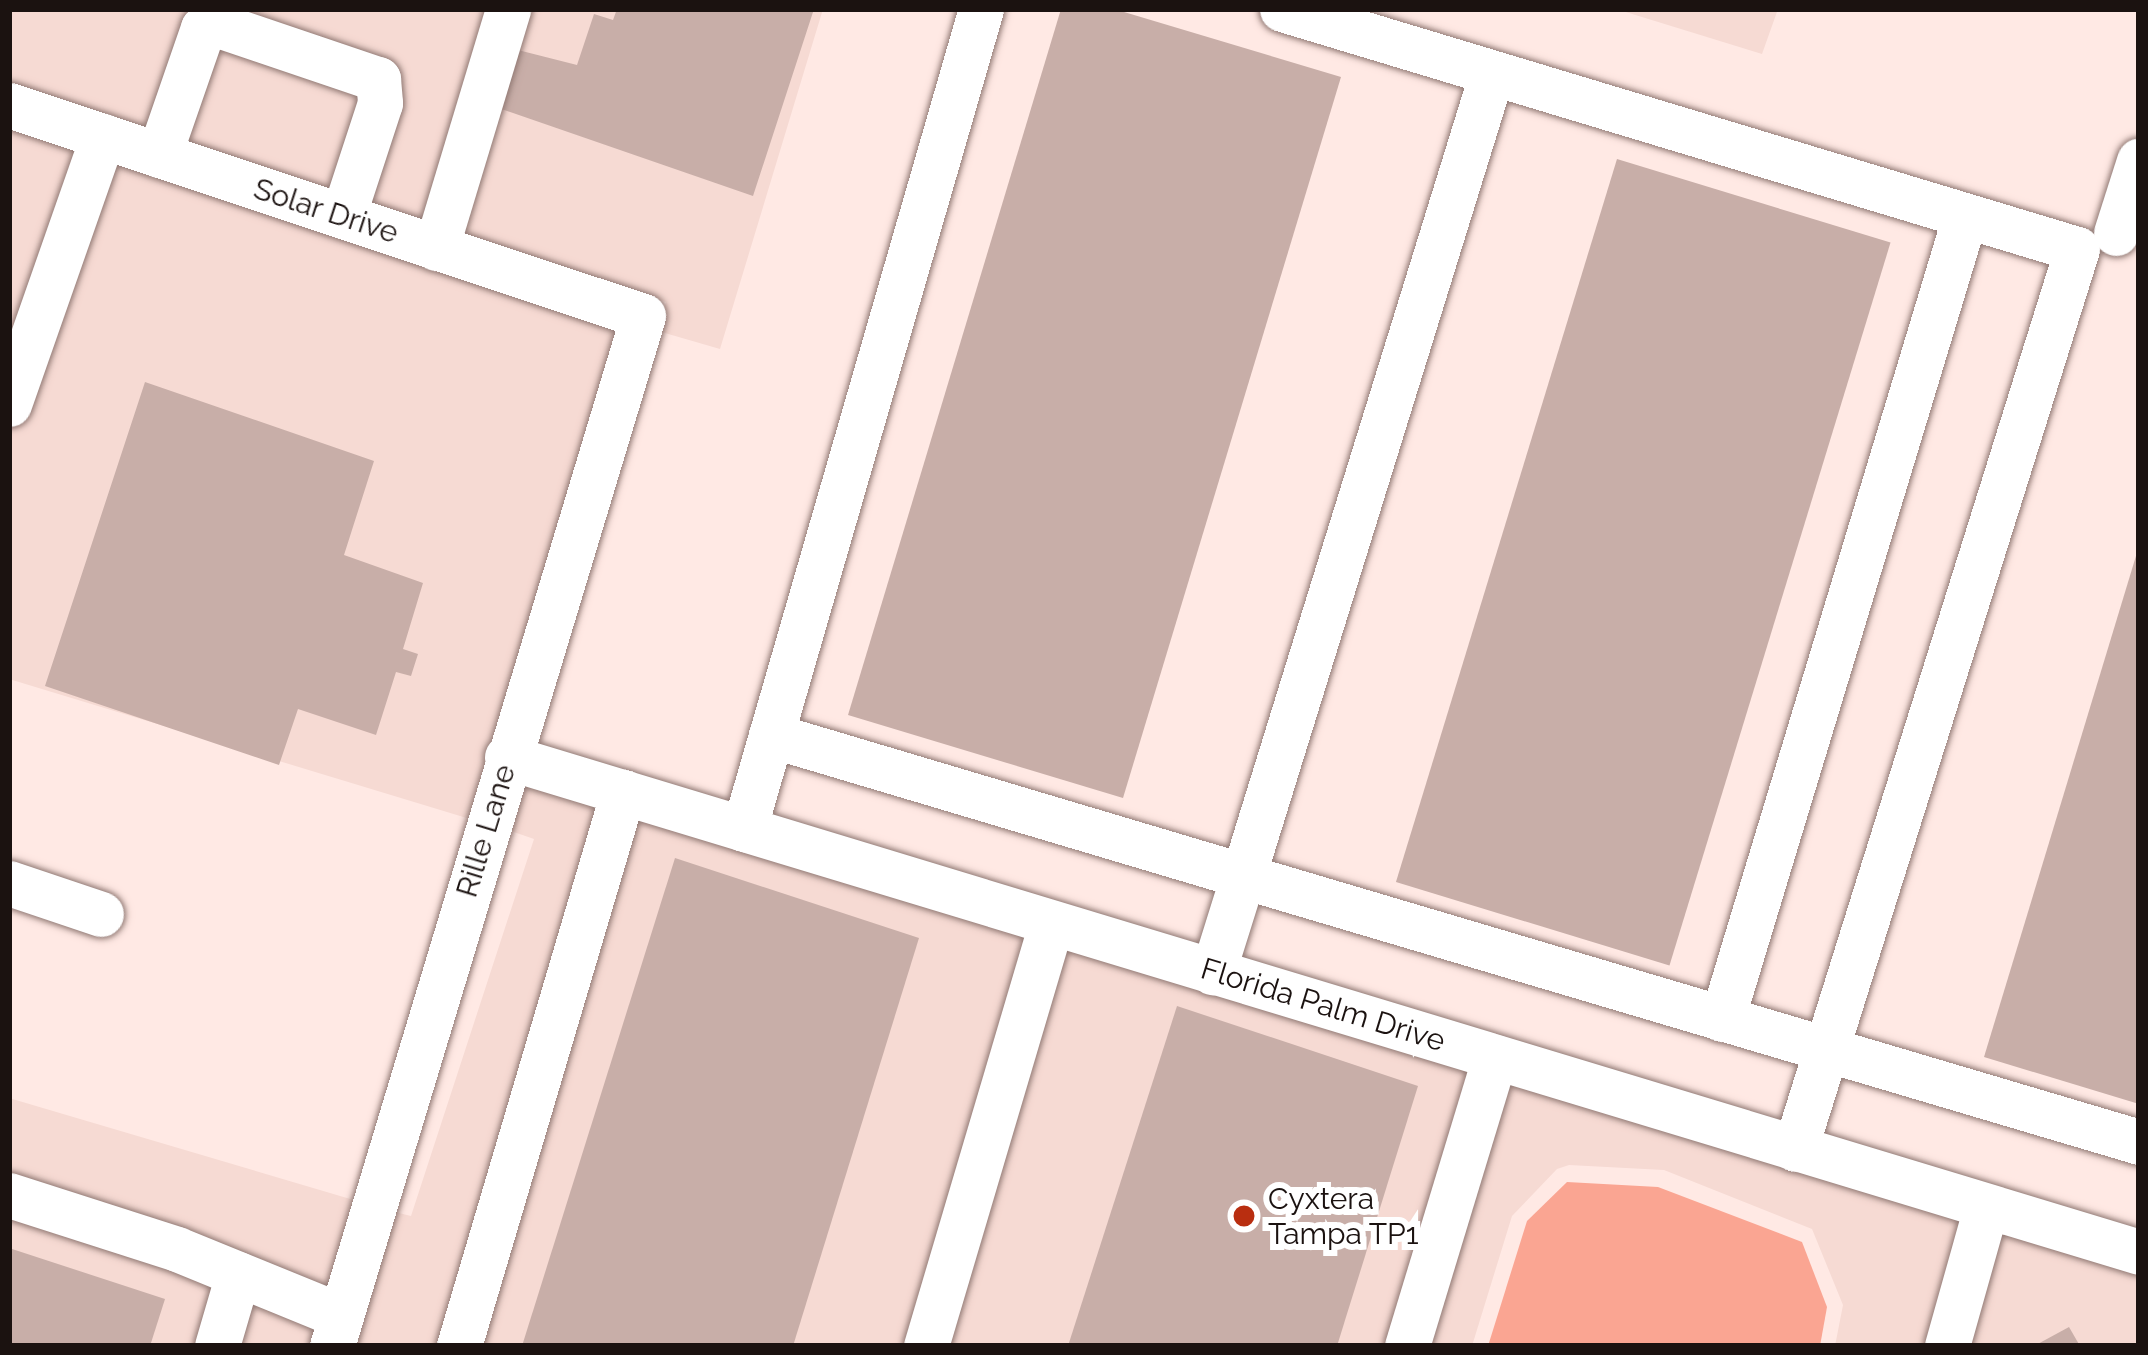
<!DOCTYPE html>
<style>
body{margin:0}
#map{position:relative;width:2148px;height:1355px;overflow:hidden;background:#ffe9e4;font-family:Raleway,sans-serif}
div>[style]{position:absolute}
[style*='--x']{left:calc(var(--x)*1px);top:calc(var(--y)*1px);width:calc(var(--w)*1px);rotate:calc(var(--a)*1deg)}
.built>*{inset:0;background:#f6dad3}
.water>*{inset:0;background:#faa592}
.building>*{inset:0;background:#c8aea8;transform-origin:0 0}
.roads{filter:drop-shadow(0 0 3px #917974) drop-shadow(0 0 3px #917974)}
.minor>*{height:45px;margin:-22.5px;padding:0 22.5px;transform-origin:22.5px;border-radius:22.5px;background:#fff}
.dots>*{width:33px;height:33px;translate:-50% -50%;box-sizing:border-box;border:6px solid #fff;border-radius:50%}
span{translate:-50% -50%;white-space:nowrap;text-align:center;line-height:1.15;-webkit-text-stroke:12px #fff;paint-order:stroke}
.street-label{font-size:30px;color:#1b1210}
.poi-label{font-size:30px;color:#1b1210}
.left{translate:0 -50%;text-align:left}
.frame{position:absolute;inset:0;border:12px solid #1b1210;pointer-events:none}
</style>
<div id="map">
<div class="built">
<div style="clip-path:polygon(9px 9px,823px 9px,720px 349px,658px 331px,666px 302px,9px 84px)"></div>
<div style="clip-path:polygon(1616px 9px,1778px 9px,1762px 54px)"></div>
<div style="clip-path:polygon(9px 126px,620px 330px,470px 819px,9px 679px)"></div>
<div style="clip-path:polygon(519px 782px,2139px 1273px,2139px 1346px,1835px 1346px,1843px 1305px,1812px 1229px,1664px 1170px,1569px 1165px,1557px 1169px,1512px 1216px,1472px 1346px,351px 1346px,391px 1211px,411px 1216px,534px 839px,505px 829px)"></div>
<div style="clip-path:polygon(9px 1098px,357px 1201px,314px 1346px,9px 1346px)"></div>
</div>
<div class="water">
<div style="clip-path:polygon(1567px 1182px,1658px 1187px,1802px 1242px,1827px 1307px,1820px 1346px,1488px 1346px,1527px 1221px)"></div>
</div>
<div class="building">
<div style="clip-path:polygon(617px 9px,814px 9px,753px 196px,490px 105px,510px 48px,577px 65px,594px 14px,613px 20px)"></div>
<div style="clip-path:polygon(1061px 9px,1114px 9px,1341px 77px,1123px 798px,848px 715px)"></div>
<div style="left:1617px;top:159px;width:286px;height:756px;rotate:17deg"></div>
<div style="clip-path:polygon(145px 382px,374px 461px,344px 555px,423px 583px,403px 649px,418px 654px,411px 676px,396px 672px,376px 735px,298px 709px,279px 765px,45px 686px)"></div>
<div style="clip-path:polygon(2139px 546px,2139px 1104px,1984px 1057px)"></div>
<div style="clip-path:polygon(675px 858px,919px 938px,793px 1346px,522px 1346px)"></div>
<div style="clip-path:polygon(1177px 1006px,1418px 1086px,1337px 1346px,1068px 1346px)"></div>
<div style="clip-path:polygon(9px 1248px,165px 1299px,150px 1346px,9px 1346px)"></div>
<div style="clip-path:polygon(2069px 1327px,2080px 1346px,2034px 1346px)"></div>
</div>
<div class="roads">
<div class="minor">
<div style="--x:1282;--y:9;--w:830;--a:16.8"></div>
<div style="--x:2077;--y:249;--w:943;--a:107.4"></div>
<div style="--x:1491;--y:76;--w:838;--a:107.22"></div>
<div style="--x:1243;--y:876;--w:935;--a:16.53"></div>
<div style="--x:9;--y:105;--w:668;--a:18.41"></div>
<div style="--x:643;--y:316;--w:1076;--a:106.8"></div>
<div style="--x:159;--y:155;--w:134;--a:-70.9"></div>
<div style="--x:203;--y:28;--w:18;--a:-6"></div>
<div style="--x:221;--y:26;--w:166;--a:18.7"></div>
<div style="--x:378;--y:79;--w:24;--a:85"></div>
<div style="--x:380;--y:103;--w:119;--a:108.1"></div>
<div style="--x:2116;--y:233;--w:76;--a:-72.3"></div>
<div style="--x:436;--y:248;--w:250;--a:-73.2"></div>
<div style="--x:9;--y:404;--w:284;--a:-70.7"></div>
<div style="--x:771;--y:735;--w:493;--a:16.6"></div>
<div style="--x:1243;--y:876;--w:101;--a:107.4"></div>
<div style="--x:507;--y:757;--w:1705;--a:16.87"></div>
<div style="--x:744;--y:829;--w:854;--a:-73.88"></div>
<div style="--x:9;--y:883;--w:97;--a:18.6"></div>
<div style="--x:1722;--y:1019;--w:839;--a:-73.16"></div>
<div style="--x:9;--y:1195;--w:176;--a:17.8"></div>
<div style="--x:177;--y:1249;--w:177;--a:22.2"></div>
<div style="--x:217;--y:1346;--w:75;--a:-73.7"></div>
<div style="--x:459;--y:1346;--w:578;--a:-73.51"></div>
<div style="--x:926;--y:1346;--w:441;--a:-73.5"></div>
<div style="--x:1407;--y:1346;--w:302;--a:-73.1"></div>
<div style="--x:1947;--y:1346;--w:144;--a:-74.3"></div>
</div>
</div>
<div class="dots">
<div style="left:1244px;top:1216px;background:#b92e10"></div>
</div>
<div class="street-label">
<span style="left:326px;top:211px;rotate:18deg">Solar Drive</span>
<span style="left:486px;top:831px;rotate:-73deg">Rille Lane</span>
<span style="left:1323px;top:1005px;rotate:17deg">Florida Palm Drive</span>
</div>
<div class="poi-label">
<span class="left" style="left:1268px;top:1216px">Cyxtera<br>Tampa TP1</span>
</div>
<div class="frame"></div>
</div>
